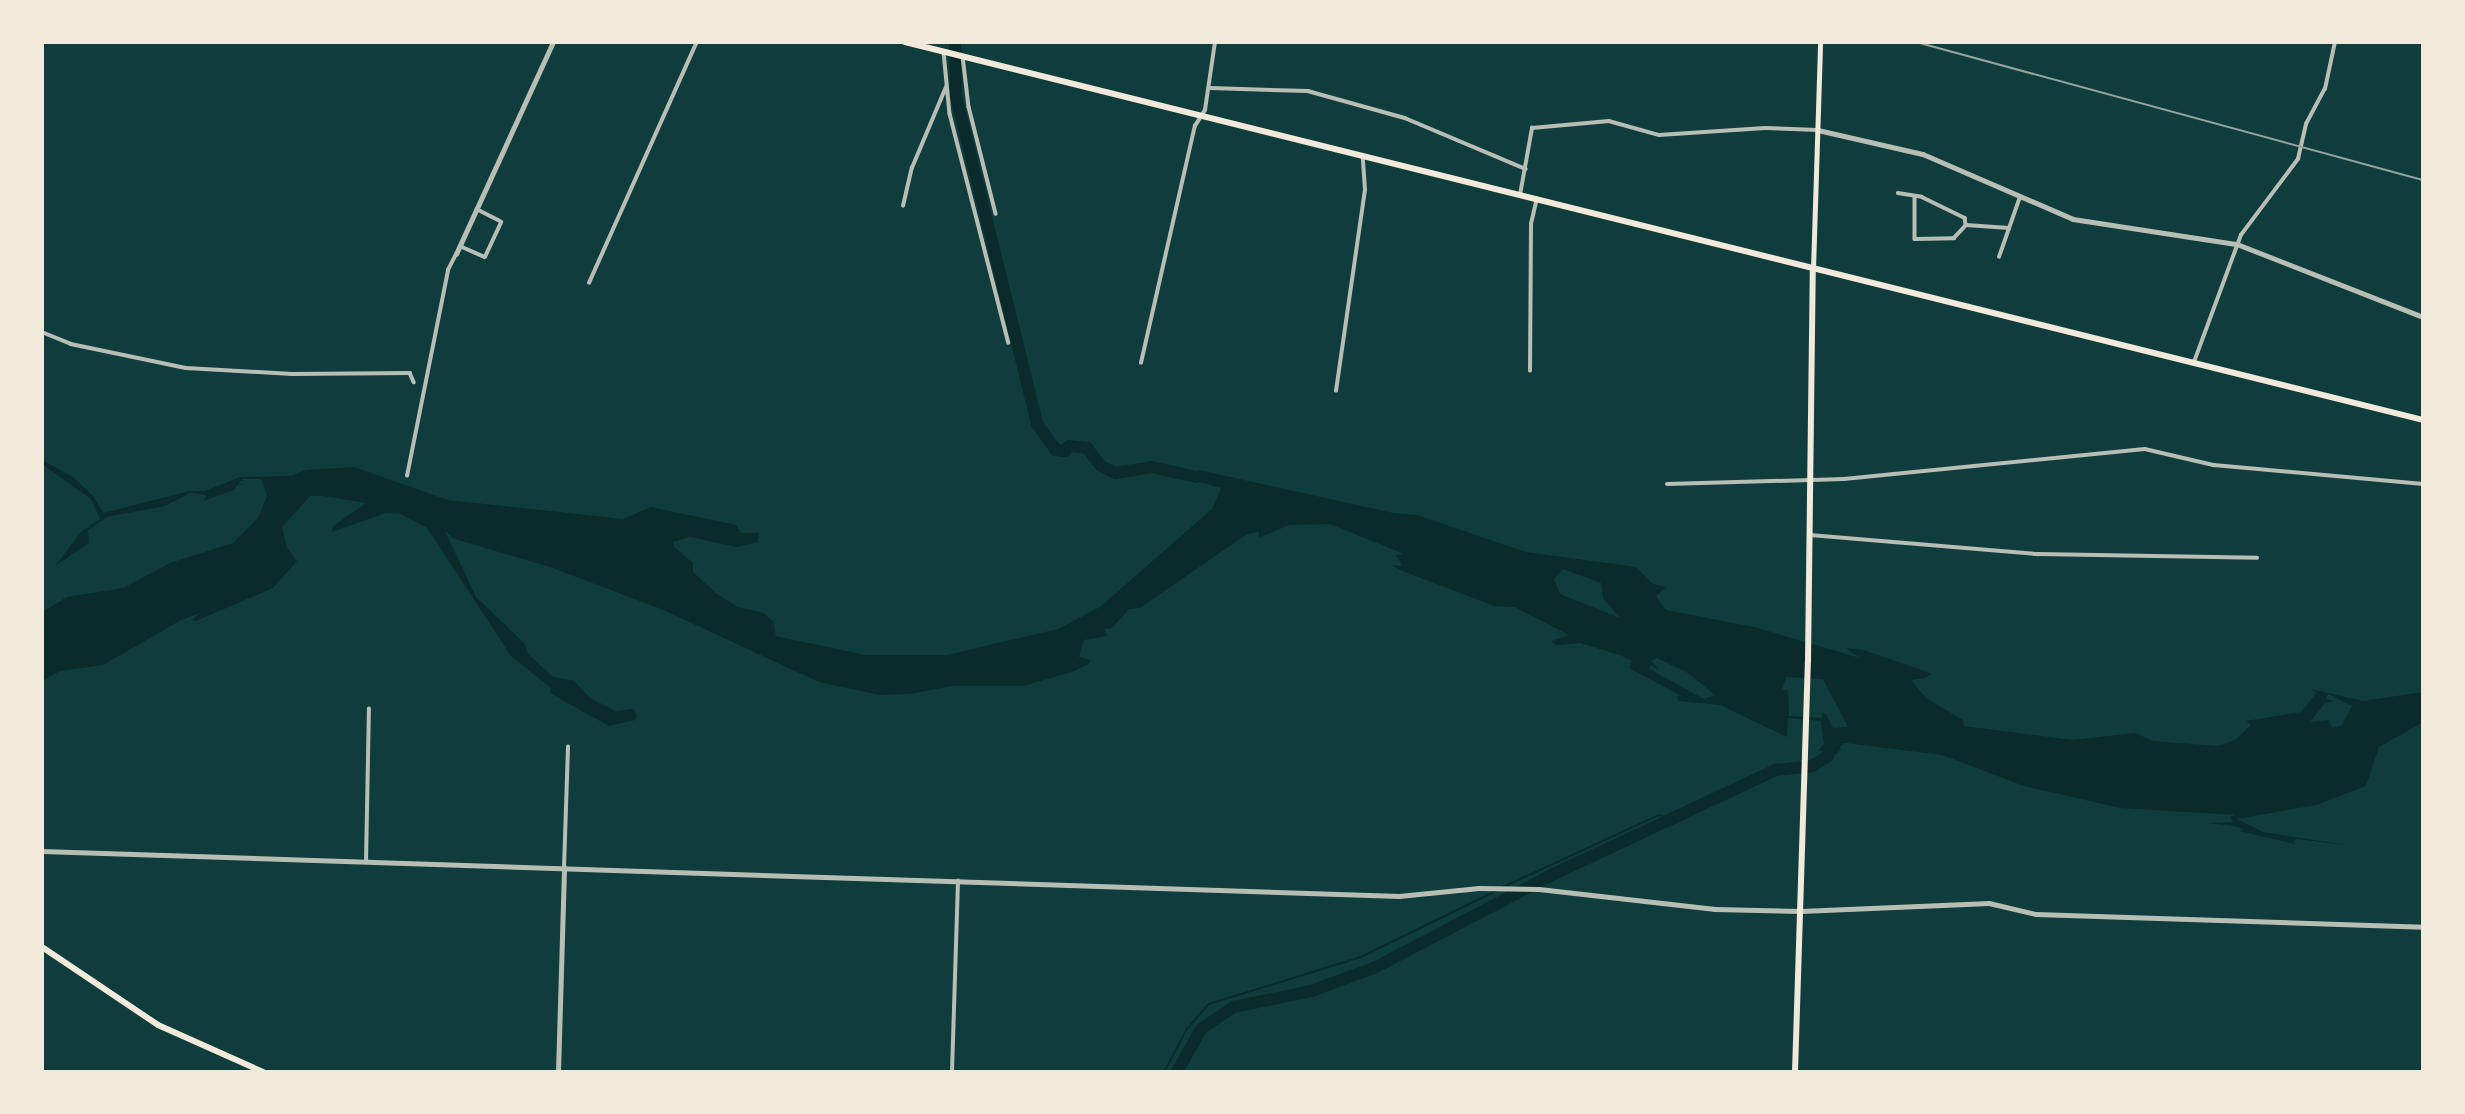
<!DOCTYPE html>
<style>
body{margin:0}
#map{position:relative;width:2465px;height:1114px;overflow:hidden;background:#0f3d3e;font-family:Quicksand,sans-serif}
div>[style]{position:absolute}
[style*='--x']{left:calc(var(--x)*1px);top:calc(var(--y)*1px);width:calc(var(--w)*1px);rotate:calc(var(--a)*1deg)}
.water>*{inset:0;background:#0a2a2b}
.stream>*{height:2px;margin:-1px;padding:0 1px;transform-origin:1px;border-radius:1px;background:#0a2a2b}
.river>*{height:12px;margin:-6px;padding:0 6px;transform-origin:6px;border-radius:6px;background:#0a2a2b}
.minor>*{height:3.5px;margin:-1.75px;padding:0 1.75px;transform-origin:1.75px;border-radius:1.75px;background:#b8beb3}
.tertiary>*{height:4.5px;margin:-2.25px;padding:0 2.25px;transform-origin:2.25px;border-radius:2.25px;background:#b8beb3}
.secondary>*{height:5px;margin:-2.5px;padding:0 2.5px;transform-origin:2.5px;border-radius:2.5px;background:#f1e9da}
.primary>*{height:6px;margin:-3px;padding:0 3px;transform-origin:3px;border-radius:3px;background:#f1e9da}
.trunk>*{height:6px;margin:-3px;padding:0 3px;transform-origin:3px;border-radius:3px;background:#f1e9da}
.rail>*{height:2px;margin:-1px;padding:0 1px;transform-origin:1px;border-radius:1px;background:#97a49c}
span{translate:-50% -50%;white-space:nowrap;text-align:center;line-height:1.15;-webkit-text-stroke:5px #f1e9da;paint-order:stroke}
.frame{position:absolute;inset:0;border:44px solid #f1e9da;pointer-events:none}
</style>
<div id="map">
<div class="water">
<div style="clip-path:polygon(evenodd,42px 460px,73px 477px,94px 497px,103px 513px,190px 491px,205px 491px,240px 477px,291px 476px,306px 470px,354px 467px,448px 500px,623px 519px,651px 507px,736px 525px,741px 533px,759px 533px,758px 542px,737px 547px,690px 537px,673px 542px,674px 547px,693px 563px,693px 572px,717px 594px,738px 607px,764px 613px,773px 621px,776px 636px,865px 655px,947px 655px,1058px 629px,1100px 607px,1212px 509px,1221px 488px,1181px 477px,1199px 470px,1393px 513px,1417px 515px,1526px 552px,1636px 567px,1653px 584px,1666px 587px,1656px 596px,1666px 610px,1754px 627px,1860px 658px,1846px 648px,1863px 650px,1928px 672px,1931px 674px,1925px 678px,1911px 680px,1926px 698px,1963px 720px,1964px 726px,2072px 740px,2135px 733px,2153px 741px,2218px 746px,2235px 740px,2251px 725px,2246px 721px,2301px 712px,2317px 692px,2311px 689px,2363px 701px,2423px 692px,2423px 722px,2379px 747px,2366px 786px,2316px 805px,2237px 819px,2263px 832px,2352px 846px,2297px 839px,2293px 842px,2298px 845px,2240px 831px,2243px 829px,2235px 826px,2206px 823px,2233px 822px,2230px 817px,2235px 815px,2120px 808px,2024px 786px,1942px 755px,1846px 743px,1839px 743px,1841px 750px,1834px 755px,1819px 750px,1824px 744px,1821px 721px,1788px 718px,1787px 737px,1720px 705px,1678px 701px,1677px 696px,1682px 696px,1629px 668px,1632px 661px,1620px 655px,1580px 643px,1556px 645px,1551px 641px,1569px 635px,1514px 607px,1494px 606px,1400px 570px,1392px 565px,1403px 566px,1396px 555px,1404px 554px,1330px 524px,1289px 525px,1259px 538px,1259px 532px,1247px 534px,1140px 608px,1129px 609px,1112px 628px,1105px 629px,1107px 636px,1084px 640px,1079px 657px,1090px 660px,1089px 664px,1072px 672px,1023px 686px,951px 686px,911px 694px,880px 695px,819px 682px,661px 609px,550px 567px,455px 539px,445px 531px,476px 597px,524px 643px,528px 654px,553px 677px,574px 681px,590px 698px,616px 711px,633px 709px,637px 715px,635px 720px,609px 726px,550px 693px,551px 688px,511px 656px,427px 528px,401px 514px,386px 513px,332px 532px,333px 526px,366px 503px,323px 496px,310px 496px,282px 527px,287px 548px,297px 561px,273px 588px,196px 621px,192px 620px,200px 613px,181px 620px,103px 665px,60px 671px,42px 681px,42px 612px,67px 597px,123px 588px,170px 563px,233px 543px,258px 518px,267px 496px,261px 479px,242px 479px,234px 490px,203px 501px,207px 495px,190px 493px,165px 506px,107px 517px,88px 530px,89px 543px,55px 566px,82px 531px,100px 519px,91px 499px,42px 464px,42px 460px,1563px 569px,1601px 583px,1603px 598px,1620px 618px,1560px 594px,1554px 579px,1563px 569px,42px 460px,1657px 658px,1688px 673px,1715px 695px,1704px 699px,1649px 669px,1651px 665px,1660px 670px,1651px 661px,1657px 658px,42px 460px,1786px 677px,1823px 679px,1848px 727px,1833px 728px,1826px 714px,1822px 713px,1822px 718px,1789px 716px,1788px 690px,1782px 690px,1786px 677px,42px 460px,2328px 694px,2352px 706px,2342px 725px,2332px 728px,2329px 720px,2310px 722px,2325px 703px,2334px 701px,2326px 699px,2328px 694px)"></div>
</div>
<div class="stream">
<div style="--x:1503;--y:887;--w:172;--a:-24.8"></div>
<div style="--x:1659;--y:815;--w:16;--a:18"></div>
<div style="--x:1164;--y:1072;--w:49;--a:-61.9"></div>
<div style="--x:1187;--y:1029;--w:33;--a:-49"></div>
<div style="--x:1209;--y:1004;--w:159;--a:-17.2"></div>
<div style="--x:1361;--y:957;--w:153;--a:-26.1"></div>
</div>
<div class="river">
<div style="--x:955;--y:42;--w:54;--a:88.9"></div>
<div style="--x:956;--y:96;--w:338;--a:76.1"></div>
<div style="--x:1037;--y:424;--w:32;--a:54"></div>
<div style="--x:1056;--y:450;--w:9;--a:6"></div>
<div style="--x:1065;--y:451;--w:6;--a:-51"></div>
<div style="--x:1069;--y:446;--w:18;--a:6"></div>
<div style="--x:1087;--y:448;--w:23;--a:52"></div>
<div style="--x:1101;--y:466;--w:16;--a:27"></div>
<div style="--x:1115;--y:473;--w:36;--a:-9"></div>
<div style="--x:1151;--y:467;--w:46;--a:12.5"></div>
<div style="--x:1177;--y:1072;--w:49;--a:-60.8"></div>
<div style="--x:1201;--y:1029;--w:40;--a:-34"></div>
<div style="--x:1234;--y:1007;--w:79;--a:-11.7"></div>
<div style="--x:1311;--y:991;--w:67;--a:-20.1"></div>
<div style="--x:1374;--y:968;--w:208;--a:-27.6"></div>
<div style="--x:1558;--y:872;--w:241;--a:-25.1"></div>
<div style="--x:1776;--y:770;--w:36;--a:-6"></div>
<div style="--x:1812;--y:766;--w:17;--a:-31"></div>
<div style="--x:1827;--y:757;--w:17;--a:-65"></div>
<div style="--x:1834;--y:742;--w:4;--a:-14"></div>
</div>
<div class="minor">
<div style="--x:944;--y:52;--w:62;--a:84.5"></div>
<div style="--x:950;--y:114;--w:236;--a:75.6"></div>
<div style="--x:963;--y:56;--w:51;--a:83.3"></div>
<div style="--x:969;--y:107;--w:110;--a:75.8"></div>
<div style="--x:1210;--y:88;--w:98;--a:1.8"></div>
<div style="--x:1308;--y:91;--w:101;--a:15.6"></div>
<div style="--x:1405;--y:118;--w:131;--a:22.9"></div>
<div style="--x:1898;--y:193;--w:24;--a:9"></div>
<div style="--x:1922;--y:197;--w:48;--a:26"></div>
<div style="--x:1965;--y:218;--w:7;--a:82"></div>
<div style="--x:1966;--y:225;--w:43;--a:4"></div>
<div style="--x:1520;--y:195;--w:68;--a:-79.8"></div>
<div style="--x:1532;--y:128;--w:77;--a:-5.2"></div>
<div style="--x:1609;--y:121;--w:52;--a:15.6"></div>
<div style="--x:1659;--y:135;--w:106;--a:-3.8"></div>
<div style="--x:1765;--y:128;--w:53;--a:2.2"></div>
<div style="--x:1915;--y:196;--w:43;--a:90"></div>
<div style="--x:1915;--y:239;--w:39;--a:-1"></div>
<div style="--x:1954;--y:238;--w:18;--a:-47"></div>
<div style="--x:903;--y:206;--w:39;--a:-77"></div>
<div style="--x:912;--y:168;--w:88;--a:-67.2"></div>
<div style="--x:460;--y:246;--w:27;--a:24"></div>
<div style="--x:485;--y:257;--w:38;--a:-65"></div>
<div style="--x:501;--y:222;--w:27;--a:-153"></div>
<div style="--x:1999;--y:257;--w:64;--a:-70.7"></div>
<div style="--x:589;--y:283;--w:264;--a:-65.9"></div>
<div style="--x:42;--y:332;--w:31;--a:22"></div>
<div style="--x:71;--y:344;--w:117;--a:11.8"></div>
<div style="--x:186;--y:368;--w:106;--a:3.2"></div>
<div style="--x:292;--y:374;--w:118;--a:-0.5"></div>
<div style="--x:410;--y:373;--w:10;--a:66"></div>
<div style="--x:2194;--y:362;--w:135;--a:-69.7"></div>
<div style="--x:2241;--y:235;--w:95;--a:-53.1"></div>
<div style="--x:2298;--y:159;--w:36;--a:-77"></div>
<div style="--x:2306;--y:124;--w:40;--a:-62"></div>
<div style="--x:2325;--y:89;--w:48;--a:-78"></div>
<div style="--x:1141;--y:363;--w:243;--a:-77.2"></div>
<div style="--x:1195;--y:126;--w:19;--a:-58"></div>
<div style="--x:1205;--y:110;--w:69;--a:-81.6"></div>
<div style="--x:1530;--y:371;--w:147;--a:-89.6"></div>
<div style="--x:1531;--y:224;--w:26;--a:-77"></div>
<div style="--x:1336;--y:391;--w:203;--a:-81.8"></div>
<div style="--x:1365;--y:190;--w:32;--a:-94"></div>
<div style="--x:407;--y:476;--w:210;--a:-78.7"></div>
<div style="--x:448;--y:270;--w:18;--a:-63"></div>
<div style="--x:1667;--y:484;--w:177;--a:-1.6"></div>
<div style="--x:1844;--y:479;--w:302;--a:-5.7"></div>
<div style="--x:2145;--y:449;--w:71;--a:13.1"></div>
<div style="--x:2214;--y:465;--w:210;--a:5.2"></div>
<div style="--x:1810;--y:535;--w:229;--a:4.8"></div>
<div style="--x:2038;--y:554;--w:219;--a:1"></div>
<div style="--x:366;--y:862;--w:153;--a:-88.9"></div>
<div style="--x:564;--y:868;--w:121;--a:-88.1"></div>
<div style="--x:952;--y:1072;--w:191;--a:-88.2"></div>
</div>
<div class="tertiary">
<div style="--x:1818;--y:130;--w:108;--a:12.9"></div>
<div style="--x:1923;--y:154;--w:163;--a:23.4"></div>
<div style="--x:2073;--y:219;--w:166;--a:8.7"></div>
<div style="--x:2237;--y:244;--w:200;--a:21.4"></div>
<div style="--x:456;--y:254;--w:233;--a:-65.4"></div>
<div style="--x:42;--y:851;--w:1358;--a:1.9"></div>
<div style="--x:1399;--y:896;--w:80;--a:-5.7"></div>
<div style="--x:1479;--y:888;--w:60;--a:1"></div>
<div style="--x:1539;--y:889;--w:177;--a:6.5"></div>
<div style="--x:1715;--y:909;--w:86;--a:1.3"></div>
<div style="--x:1801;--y:911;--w:188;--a:-2.4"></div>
<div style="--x:1989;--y:903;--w:48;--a:13.2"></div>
<div style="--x:2036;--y:914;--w:387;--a:1.9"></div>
<div style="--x:558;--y:1072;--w:204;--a:-88.3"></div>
</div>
<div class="secondary">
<div style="--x:1813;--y:269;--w:227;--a:-88.2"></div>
</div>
<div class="primary">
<div style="--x:905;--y:42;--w:1564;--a:13.98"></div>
<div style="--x:1795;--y:1072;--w:411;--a:-88.2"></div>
<div style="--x:1808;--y:661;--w:392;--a:-89.3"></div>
</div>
<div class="trunk">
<div style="--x:42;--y:947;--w:140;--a:33.9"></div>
<div style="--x:158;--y:1025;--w:115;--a:24.1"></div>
</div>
<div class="rail">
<div style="--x:1916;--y:42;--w:525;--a:15.23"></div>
</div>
<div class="frame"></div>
</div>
